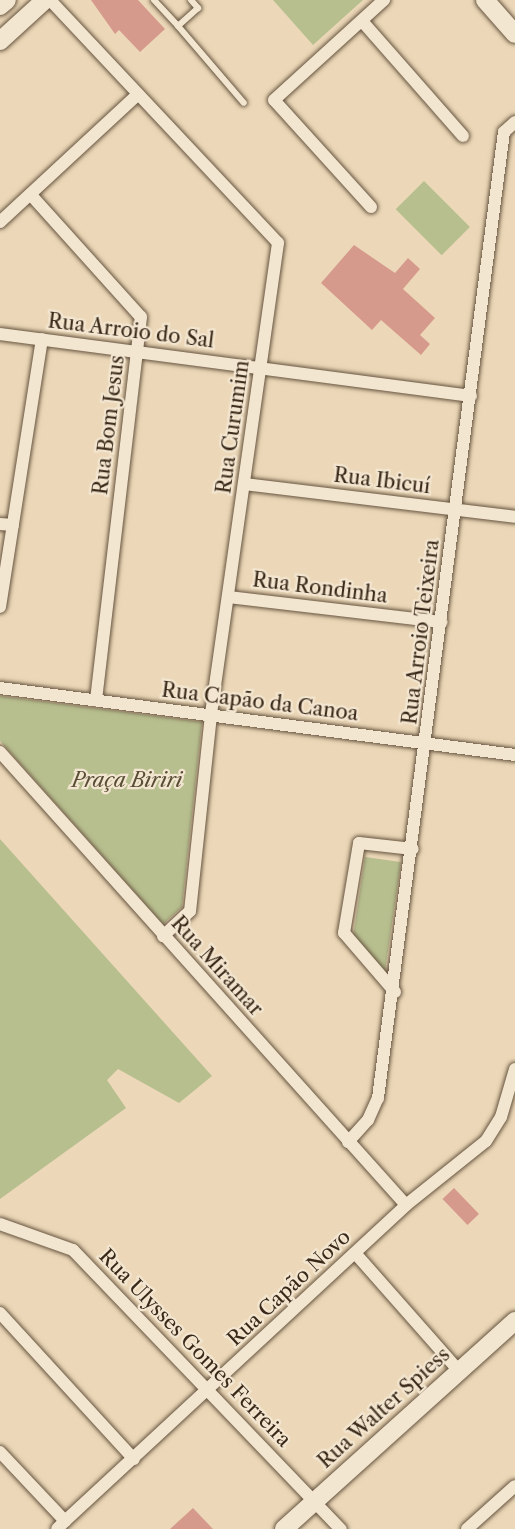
<!DOCTYPE html>
<meta charset="utf-8">
<style>
body{margin:0}
#map{position:relative;width:515px;height:1529px;overflow:hidden;background:#ecd8b8;font-family:"Libre Caslon Text",serif}
div>[style]{position:absolute}
[style*='--x']{left:calc(var(--x)*1px);top:calc(var(--y)*1px);width:calc(var(--w)*1px);rotate:calc(var(--a)*1deg)}
.green>*{inset:0;background:#b8bf8f;transform-origin:0 0}
.building>*{inset:0;background:#d69a8c;transform-origin:0 0}
.roads{filter:drop-shadow(0 0 2px #66543f) drop-shadow(0 0 2px #66543f)}
.lane>*{height:6px;margin:-3px;padding:0 3px;transform-origin:3px;border-radius:3px;background:#f3e6d1}
.street>*{height:12px;margin:-6px;padding:0 6px;transform-origin:6px;border-radius:6px;background:#f3e6d1}
.secondary>*{height:18px;margin:-9px;padding:0 9px;transform-origin:9px;border-radius:9px;background:#f3e6d1}
span{translate:-50% -50%;white-space:nowrap;text-align:center;line-height:1.15;-webkit-text-stroke:4.5px #f3e6d1;paint-order:stroke}
.street-label{font-size:20px;color:#392817}
.park-label{font-size:20px;color:#594e35;font-style:italic}
</style>
<div id="map">
<div class="green">
<div style="clip-path:polygon(273px 0,363px 0,313px 45px)"></div>
<div style="left:424px;top:181px;width:65px;height:40px;rotate:45deg"></div>
<div style="clip-path:polygon(0 696px,202px 722px,182px 907px,163px 924px,0 741px)"></div>
<div style="clip-path:polygon(0 839px,212px 1076px,179px 1103px,118px 1069px,107px 1080px,126px 1108px,0 1199px)"></div>
<div style="clip-path:polygon(365px 857px,401px 862px,385px 971px,353px 937px)"></div>
</div>
<div class="building">
<div style="clip-path:polygon(91px 0,138px 0,165px 29px,140px 52px,119px 30px,115px 34px)"></div>
<div style="clip-path:polygon(354px 245px,395px 273px,408px 258px,420px 269px,403px 289px,435px 318px,420px 335px,430px 344px,421px 355px,381px 320px,372px 330px,321px 283px)"></div>
<div style="left:454px;top:1188px;width:36px;height:16px;rotate:46deg"></div>
<div style="clip-path:polygon(193px 1508px,213px 1529px,170px 1529px)"></div>
</div>
<div class="roads">
<div class="lane">
<div style="--x:154;--y:0;--w:35;--a:47"></div>
<div style="--x:191;--y:0;--w:11;--a:49"></div>
<div style="--x:198;--y:8;--w:27;--a:138"></div>
<div style="--x:178;--y:26;--w:101;--a:49.4"></div>
</div>
<div class="street">
<div style="--x:50;--y:0;--w:333;--a:46.8"></div>
<div style="--x:278;--y:243;--w:477;--a:98.1"></div>
<div style="--x:211;--y:715;--w:197;--a:96.1"></div>
<div style="--x:190;--y:911;--w:37;--a:137"></div>
<div style="--x:362;--y:21;--w:153;--a:48.7"></div>
<div style="--x:31;--y:195;--w:164;--a:48"></div>
<div style="--x:141;--y:317;--w:386;--a:96.7"></div>
<div style="--x:371;--y:207;--w:144;--a:-132.2"></div>
<div style="--x:274;--y:100;--w:149;--a:-42.3"></div>
<div style="--x:0;--y:222;--w:188;--a:-42.8"></div>
<div style="--x:0;--y:334;--w:475;--a:7.5"></div>
<div style="--x:244;--y:484;--w:273;--a:6.9"></div>
<div style="--x:0;--y:524;--w:13;--a:4"></div>
<div style="--x:228;--y:597;--w:215;--a:6.7"></div>
<div style="--x:0;--y:607;--w:271;--a:-81.1"></div>
<div style="--x:0;--y:688;--w:519;--a:7.41"></div>
<div style="--x:0;--y:752;--w:608;--a:48.13"></div>
<div style="--x:395;--y:992;--w:78;--a:-130.8"></div>
<div style="--x:344;--y:933;--w:91;--a:-80.5"></div>
<div style="--x:359;--y:843;--w:54;--a:6.3"></div>
<div style="--x:348;--y:1142;--w:30;--a:-48"></div>
<div style="--x:368;--y:1120;--w:24;--a:-66"></div>
<div style="--x:378;--y:1098;--w:974;--a:-82.57"></div>
<div style="--x:504;--y:132;--w:15;--a:-42"></div>
<div style="--x:0;--y:1224;--w:77;--a:19.6"></div>
<div style="--x:73;--y:1250;--w:387;--a:46.2"></div>
<div style="--x:355;--y:1253;--w:157;--a:48.6"></div>
<div style="--x:0;--y:1313;--w:198;--a:47.5"></div>
<div style="--x:0;--y:1452;--w:95;--a:46.7"></div>
<div style="--x:65;--y:1521;--w:11;--a:135"></div>
<div style="--x:65;--y:1521;--w:465;--a:-42.8"></div>
<div style="--x:406;--y:1205;--w:102;--a:-38.7"></div>
<div style="--x:486;--y:1141;--w:28;--a:-58"></div>
<div style="--x:501;--y:1117;--w:50;--a:-73.7"></div>
<div style="--x:467;--y:1529;--w:64;--a:-41.9"></div>
</div>
<div class="secondary">
<div style="--x:485;--y:0;--w:45;--a:48.6"></div>
<div style="--x:0;--y:6;--w:9;--a:-41"></div>
<div style="--x:0;--y:41;--w:61;--a:-42.3"></div>
<div style="--x:284;--y:1529;--w:311;--a:-42"></div>
</div>
</div>
<div class="street-label">
<span style="left:131px;top:331px;rotate:7deg">Rua Arroio do Sal</span>
<span style="left:109px;top:425px;rotate:-83deg">Rua Bom Jesus</span>
<span style="left:233px;top:427px;rotate:-82deg">Rua Curumim</span>
<span style="left:382px;top:481px;rotate:7deg">Rua Ibicuí</span>
<span style="left:320px;top:588px;rotate:7deg">Rua Rondinha</span>
<span style="left:421px;top:632px;rotate:-83deg">Rua Arroio Teixeira</span>
<span style="left:260px;top:702px;rotate:7deg">Rua Capão da Canoa</span>
<span style="left:217px;top:966px;rotate:48deg">Rua Miramar</span>
<span style="left:289px;top:1288px;rotate:-43deg">Rua Capão Novo</span>
<span style="left:195px;top:1348px;rotate:46deg">Rua Ulysses Gomes Ferreira</span>
<span style="left:384px;top:1408px;rotate:-42deg">Rua Walter Spiess</span>
</div>
<div class="park-label">
<span style="left:127px;top:780px">Praça Biriri</span>
</div>
</div>
